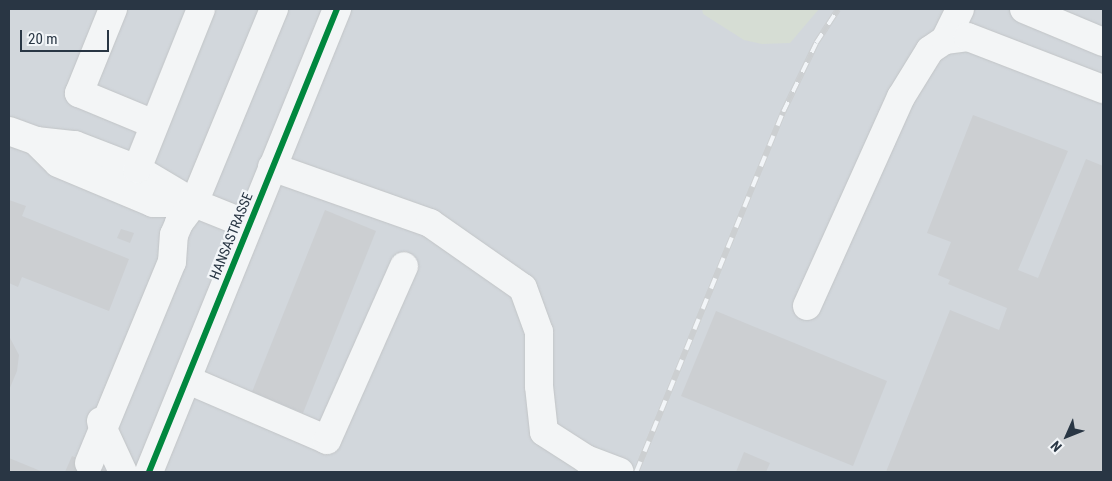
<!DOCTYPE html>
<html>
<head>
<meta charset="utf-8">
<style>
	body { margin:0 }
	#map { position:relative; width:1112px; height:481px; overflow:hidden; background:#e4e7e9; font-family:"Roboto Condensed",sans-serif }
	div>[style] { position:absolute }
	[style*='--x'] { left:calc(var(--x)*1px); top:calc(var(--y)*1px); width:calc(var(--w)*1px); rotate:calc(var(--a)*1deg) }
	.built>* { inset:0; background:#d2d7dc }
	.green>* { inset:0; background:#d6ddd4 }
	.building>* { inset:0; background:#cccfd2 }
	.roads { filter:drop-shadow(0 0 1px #c2c5c7) drop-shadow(0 0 1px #c2c5c7) }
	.minor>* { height:28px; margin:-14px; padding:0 14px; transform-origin:14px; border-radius:14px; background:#f3f5f6 }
	.rail>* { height:5.5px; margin-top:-2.75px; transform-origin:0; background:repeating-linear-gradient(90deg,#f2f5f8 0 11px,#cccfd1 0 22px); box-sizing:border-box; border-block:1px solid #cccfd1 }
	.cycleway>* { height:6px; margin:-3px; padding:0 3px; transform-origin:3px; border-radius:3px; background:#00873e }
	span { translate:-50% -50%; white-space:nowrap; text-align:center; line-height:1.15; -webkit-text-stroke:4.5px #f2f5f8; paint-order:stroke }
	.street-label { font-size:14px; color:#293644 }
	.frame { position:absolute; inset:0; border:10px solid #293644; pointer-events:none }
	.north { position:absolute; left:1042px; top:411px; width:50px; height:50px; -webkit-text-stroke:4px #f2f5f8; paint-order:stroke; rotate:226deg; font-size:14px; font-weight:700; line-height:20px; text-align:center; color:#293644 }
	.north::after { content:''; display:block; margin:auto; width:18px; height:22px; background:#293644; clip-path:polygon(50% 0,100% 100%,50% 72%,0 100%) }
	.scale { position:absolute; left:20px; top:30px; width:89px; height:22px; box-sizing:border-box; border:2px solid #293644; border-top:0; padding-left:6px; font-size:15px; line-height:18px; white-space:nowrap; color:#293644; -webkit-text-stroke:4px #f2f5f8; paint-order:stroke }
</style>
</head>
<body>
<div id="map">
	<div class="built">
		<div style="clip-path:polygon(9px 9px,1103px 9px,1103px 472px,9px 472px)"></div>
	</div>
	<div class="green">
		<div style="clip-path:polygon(702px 9px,819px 9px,790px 43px,762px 44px,744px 40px,703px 14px)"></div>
	</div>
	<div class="building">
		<div style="clip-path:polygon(973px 115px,1068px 151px,1018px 270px,1038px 278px,1086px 159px,1103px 166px,1103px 472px,886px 472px,950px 310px,999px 330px,1007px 308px,948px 284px,950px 280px,938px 275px,951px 242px,927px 233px)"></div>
		<div style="clip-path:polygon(9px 200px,26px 206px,22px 216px,129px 259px,109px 311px,22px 277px,18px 287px,9px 283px)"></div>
		<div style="clip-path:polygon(325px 210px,376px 231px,303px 413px,252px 392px)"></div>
		<div style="clip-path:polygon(121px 229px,134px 233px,130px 243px,117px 238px)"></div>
		<div style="clip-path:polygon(716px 311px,887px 381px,853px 466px,681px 396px)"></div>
		<div style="clip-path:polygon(9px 336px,19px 355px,17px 371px,9px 390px)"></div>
		<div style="clip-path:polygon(744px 452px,770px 463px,766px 472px,736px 472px)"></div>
		<div style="clip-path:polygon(72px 456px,108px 471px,107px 472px,65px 472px)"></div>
		<div style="clip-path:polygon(9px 458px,43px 472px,9px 472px)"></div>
	</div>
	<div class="roads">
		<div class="minor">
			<div style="--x:113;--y:9;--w:91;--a:112"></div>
			<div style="--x:79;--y:93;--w:81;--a:22.5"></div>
			<div style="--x:1024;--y:9;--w:86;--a:22.7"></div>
			<div style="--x:945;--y:40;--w:34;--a:-64"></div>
			<div style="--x:9;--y:131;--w:29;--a:20"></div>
			<div style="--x:36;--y:141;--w:39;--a:6"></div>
			<div style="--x:75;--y:145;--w:66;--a:21.2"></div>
			<div style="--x:137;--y:169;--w:66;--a:30.8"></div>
			<div style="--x:194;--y:203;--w:59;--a:21.8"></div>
			<div style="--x:36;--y:141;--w:31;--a:45"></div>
			<div style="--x:58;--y:163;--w:103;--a:22.8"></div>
			<div style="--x:153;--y:203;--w:39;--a:0"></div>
			<div style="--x:272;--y:167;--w:168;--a:19.5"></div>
			<div style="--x:430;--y:223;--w:113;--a:35"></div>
			<div style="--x:523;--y:288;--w:47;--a:70"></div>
			<div style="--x:539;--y:332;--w:54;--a:90"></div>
			<div style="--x:539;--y:386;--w:46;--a:83.8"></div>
			<div style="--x:544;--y:432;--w:50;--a:32.7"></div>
			<div style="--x:586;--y:459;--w:36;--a:21"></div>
			<div style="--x:137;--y:169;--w:172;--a:-68.2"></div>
			<div style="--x:807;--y:306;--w:229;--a:-65.8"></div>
			<div style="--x:901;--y:97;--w:55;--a:-58.3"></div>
			<div style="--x:930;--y:50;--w:18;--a:-34"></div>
			<div style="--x:945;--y:40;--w:23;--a:-7"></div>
			<div style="--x:968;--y:37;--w:145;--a:21.1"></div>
			<div style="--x:188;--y:380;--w:151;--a:23.3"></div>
			<div style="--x:327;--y:440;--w:190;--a:-66.1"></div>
			<div style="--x:101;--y:421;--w:8;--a:76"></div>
			<div style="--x:103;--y:429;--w:47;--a:65.1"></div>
			<div style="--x:89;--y:463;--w:217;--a:-67.6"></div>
			<div style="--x:172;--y:262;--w:27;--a:-86"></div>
			<div style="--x:174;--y:235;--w:13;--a:-67"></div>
			<div style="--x:179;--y:223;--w:25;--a:-53"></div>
			<div style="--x:194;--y:203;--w:210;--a:-67.6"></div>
			<div style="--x:149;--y:472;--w:500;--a:-67.9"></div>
		</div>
	</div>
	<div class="rail">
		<div style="--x:636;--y:472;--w:389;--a:-67.8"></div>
		<div style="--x:783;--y:112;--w:76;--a:-64.4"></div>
		<div style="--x:816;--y:43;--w:40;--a:-57.1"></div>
	</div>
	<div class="cycleway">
		<div style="--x:149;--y:472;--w:500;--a:-67.9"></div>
	</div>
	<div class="street-label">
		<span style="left:231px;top:236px;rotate:-68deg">HANSASTRASSE</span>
	</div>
	<div class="frame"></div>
	<div class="north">N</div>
	<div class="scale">20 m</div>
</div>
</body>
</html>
